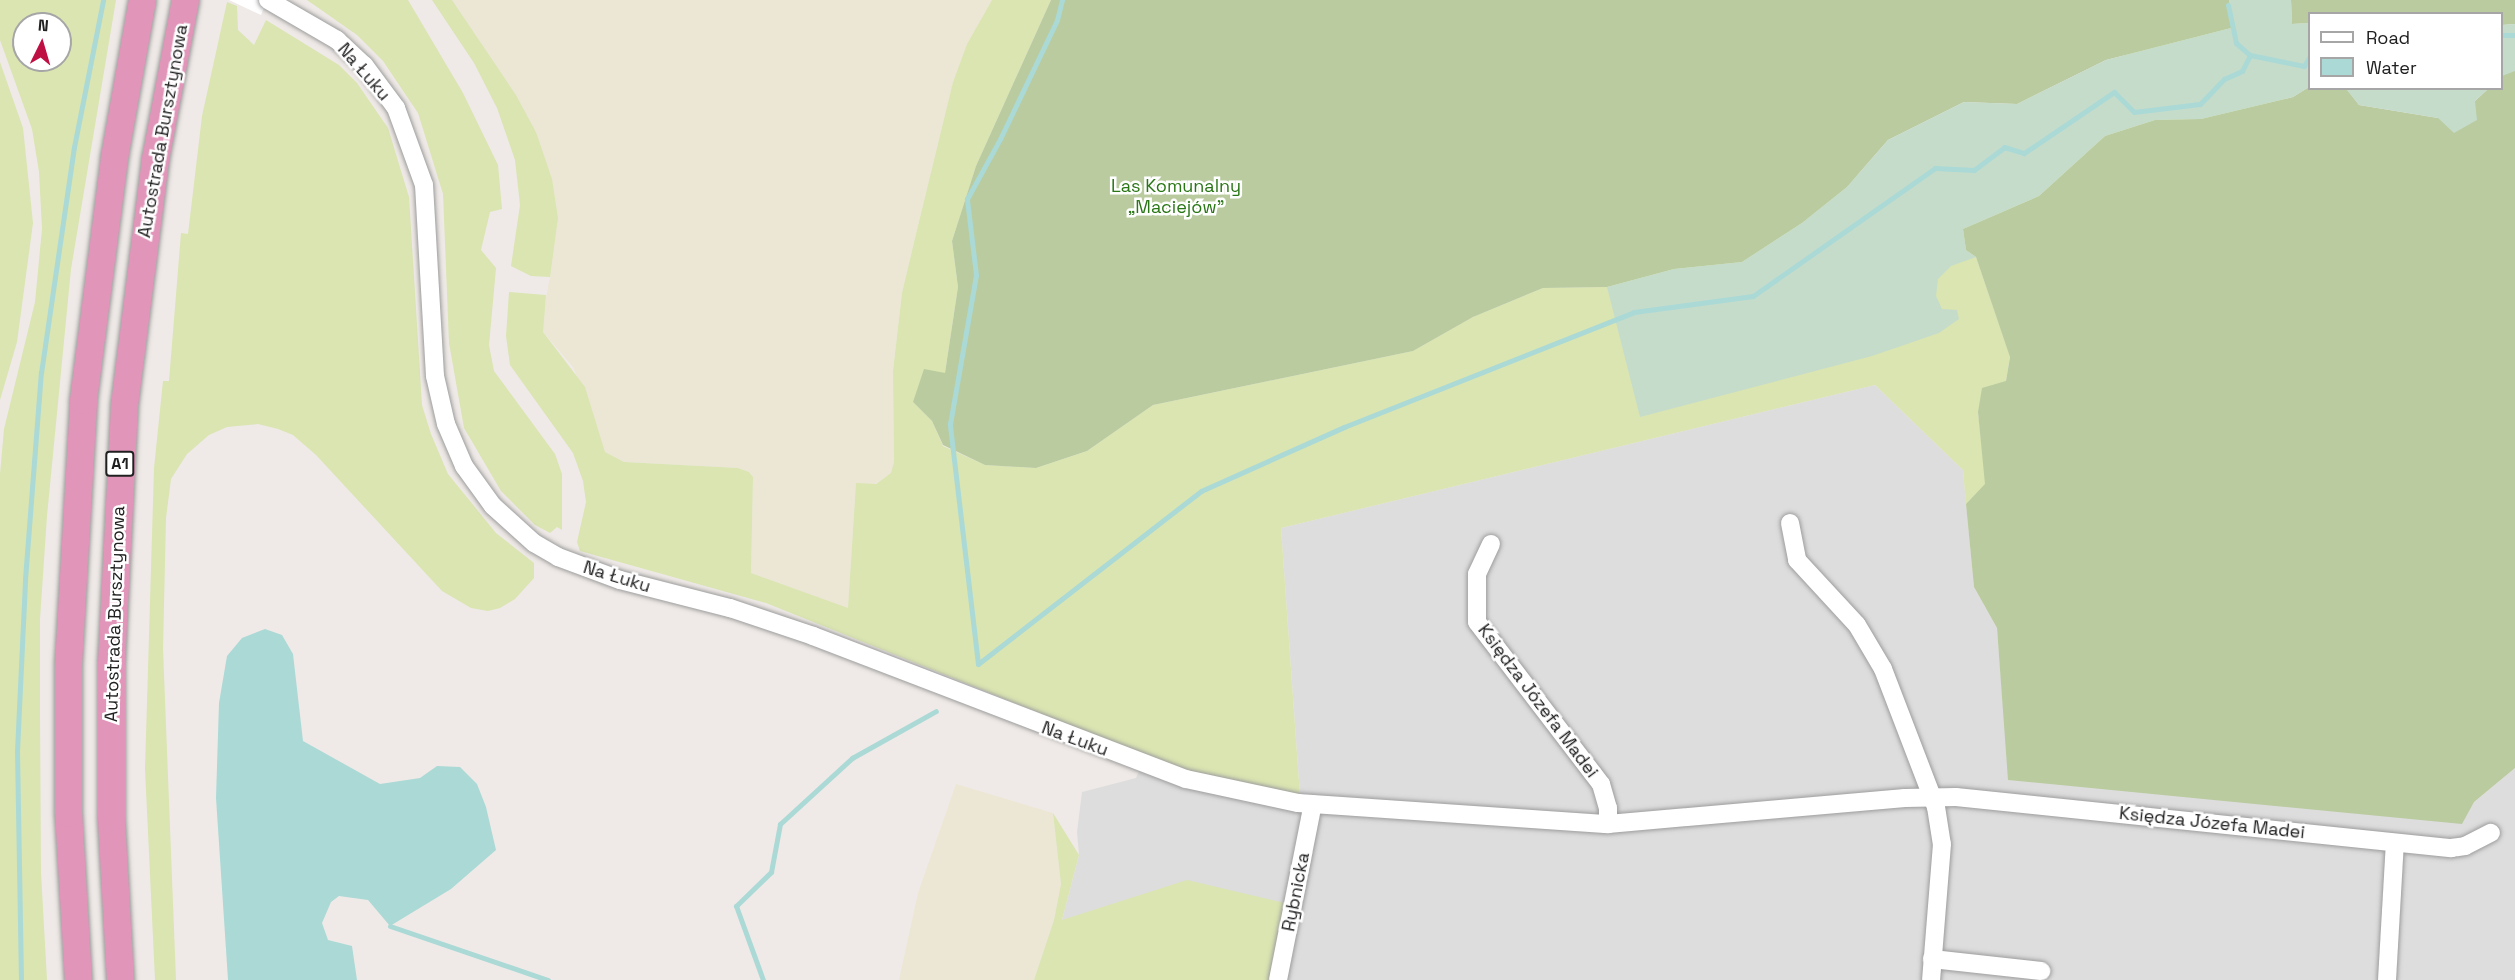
<!DOCTYPE html>
<html>
<head>
<meta charset="utf-8">
<style>
	body { margin:0 }
	#map { position:relative; width:2515px; height:980px; overflow:hidden; background:#efeae7; font-family:"Space Grotesk",sans-serif }
	div>[style] { position:absolute }
	[style*='--x'] { left:calc(var(--x)*1px); top:calc(var(--y)*1px); width:calc(var(--w)*1px); rotate:calc(var(--a)*1deg) }
	.residential>* { inset:0; background:#dedddd }
	.farmland>* { inset:0; background:#ece7d4 }
	.grass>* { inset:0; background:#dae5b1 }
	.forest>* { inset:0; background:#b9cb9f }
	.wetland>* { inset:0; background:#c5dccb }
	.water>* { inset:0; background:#abd9d6 }
	.pier>* { inset:0; background:#fff }
	.stream>* { height:5px; margin:-2.5px; padding:0 2.5px; transform-origin:2.5px; border-radius:2.5px; background:#abd9d6 }
	.roads { filter:drop-shadow(0 0 2px #9d9d9d) drop-shadow(0 0 2px #9d9d9d) }
	.minor>* { height:18px; margin:-9px; padding:0 9px; transform-origin:9px; border-radius:9px; background:#fff }
	.highway>* { height:27px; margin:-13.5px; padding:0 13.5px; transform-origin:13.5px; border-radius:13.5px; background:#e095b9 }
	span { translate:-50% -50%; white-space:nowrap; text-align:center; line-height:1.15; -webkit-text-stroke:5px #fff; paint-order:stroke }
	.shield-label span { padding:2px 4px; background:#fff; border:2px solid; border-radius:4px; -webkit-text-stroke-width:0 }
	.shield-label { font-size:16px; color:#202020; font-weight:700 }
	.street-label { font-size:18px; color:#202020 }
	.park-label { font-size:18px; color:#297615 }
	.legend { position:absolute; left:2308px; top:12px; width:195px; height:78px; box-sizing:border-box; background:#fff; border:2px solid #a6a6a6; margin:0; padding:8px 10px; list-style:none; font-size:18px; color:#202020 }
	.legend li { display:flex; align-items:center; gap:12px; height:30px }
	.legend b { width:30px; border:2px solid #a6a6a6 }
	.north { position:absolute; left:12px; top:12px; width:60px; height:60px; box-sizing:border-box; background:#fff; border:2px solid #a6a6a6; border-radius:50%; rotate:5deg; font-size:16px; font-weight:700; line-height:24px; text-align:center; color:#202020 }
	.north::after { content:''; display:block; margin:auto; width:21px; height:27px; background:#bf1043; clip-path:polygon(50% 0,100% 100%,50% 72%,0 100%) }
</style>
</head>
<body>
<div id="map">
	<div class="residential">
		<div style="clip-path:polygon(1875px 385px,1963px 470px,1974px 587px,1997px 628px,2009px 780px,2474px 802px,2515px 768px,2515px 980px,1270px 980px,1062px 920px,1079px 855px,1077px 832px,1082px 792px,1136px 778px,1146px 756px,1300px 795px,1281px 528px)"></div>
	</div>
	<div class="farmland">
		<div style="clip-path:polygon(452px 0,992px 0,967px 44px,953px 82px,916px 234px,902px 293px,893px 371px,894px 462px,891px 473px,875px 484px,856px 484px,848px 609px,751px 573px,753px 477px,749px 472px,738px 468px,624px 462px,605px 452px,573px 367px,543px 332px,541px 324px,550px 277px,536px 132px,516px 95px)"></div>
		<div style="clip-path:polygon(956px 784px,1053px 813px,1061px 884px,1054px 920px,1034px 980px,899px 980px,918px 893px)"></div>
	</div>
	<div class="grass">
		<div style="clip-path:polygon(evenodd,0 0,116px 0,71px 269px,47px 516px,40px 619px,40px 713px,41px 873px,47px 980px,0 980px,0 474px,4px 429px,35px 302px,42px 229px,39px 172px,32px 129px,0 40px,0 0,24px 24px,60px 24px,60px 60px,24px 60px,24px 24px)"></div>
		<div style="clip-path:polygon(307px 0,408px 0,463px 93px,498px 165px,502px 209px,490px 212px,481px 250px,496px 268px,489px 345px,494px 371px,555px 454px,562px 474px,562px 530px,557px 527px,550px 533px,535px 525px,501px 491px,464px 428px,449px 343px,443px 194px,418px 113px,383px 61px,357px 35px)"></div>
		<div style="clip-path:polygon(432px 0,452px 0,516px 95px,536px 132px,552px 179px,558px 218px,550px 277px,531px 276px,511px 266px,520px 205px,515px 160px,497px 108px,474px 63px)"></div>
		<div style="clip-path:polygon(992px 0,1051px 0,976px 166px,952px 241px,958px 287px,945px 373px,913px 402px,932px 421px,943px 446px,985px 465px,1036px 468px,1087px 451px,1153px 405px,1413px 351px,1473px 317px,1543px 288px,1607px 287px,2232px 7px,2229px 0,2291px 0,2292px 24px,2309px 23px,2309px 87px,1976px 257px,2010px 356px,2006px 381px,1978px 412px,1986px 484px,1966px 504px,1963px 470px,1875px 385px,1281px 528px,1300px 796px,1204px 779px,766px 603px,580px 551px,577px 542px,586px 502px,583px 481px,573px 453px,510px 365px,506px 336px,509px 292px,546px 295px,543px 332px,585px 387px,605px 452px,624px 462px,738px 468px,749px 472px,753px 477px,751px 573px,848px 608px,856px 483px,876px 484px,891px 473px,894px 462px,893px 371px,902px 293px,916px 234px,953px 82px,967px 44px)"></div>
		<div style="clip-path:polygon(227px 2px,237px 6px,238px 30px,254px 45px,266px 20px,339px 65px,357px 83px,388px 128px,409px 197px,422px 405px,431px 434px,448px 474px,496px 533px,534px 563px,534px 578px,515px 599px,500px 608px,488px 611px,471px 608px,442px 591px,316px 455px,293px 435px,278px 429px,258px 424px,227px 427px,209px 435px,187px 454px,171px 479px,166px 518px,163px 649px,176px 980px,155px 980px,145px 769px,154px 468px,163px 381px,169px 381px,181px 233px,188px 234px,202px 116px)"></div>
		<div style="clip-path:polygon(0 62px,23px 128px,33px 223px,17px 342px,0 400px)"></div>
		<div style="clip-path:polygon(1053px 813px,1079px 855px,1062px 920px,1187px 880px,1285px 903px,1270px 980px,1034px 980px,1054px 920px,1061px 884px)"></div>
	</div>
	<div class="forest">
		<div style="clip-path:polygon(1051px 0,2229px 0,2235px 27px,2106px 60px,2017px 104px,1964px 102px,1888px 140px,1847px 187px,1802px 223px,1742px 262px,1674px 269px,1607px 287px,1543px 288px,1473px 317px,1413px 351px,1153px 405px,1087px 451px,1036px 468px,985px 465px,943px 445px,932px 421px,913px 402px,924px 369px,945px 373px,958px 287px,952px 241px,976px 166px)"></div>
		<div style="clip-path:polygon(2291px 0,2515px 0,2515px 24px,2502px 25px,2502px 14px,2310px 14px,2309px 23px,2292px 24px)"></div>
		<div style="clip-path:polygon(2506px 71px,2515px 71px,2515px 768px,2474px 802px,2462px 824px,2008px 780px,1997px 628px,1974px 587px,1966px 504px,1985px 484px,1978px 412px,1982px 388px,2006px 381px,2010px 357px,1976px 257px,1966px 250px,1963px 229px,2039px 196px,2105px 136px,2155px 120px,2201px 119px,2293px 97px,2309px 87px,2346px 88px,2359px 105px,2438px 118px,2475px 101px,2488px 89px,2502px 88px,2502px 76px)"></div>
	</div>
	<div class="wetland">
		<div style="clip-path:polygon(2229px 0,2291px 0,2292px 24px,2309px 23px,2309px 87px,2293px 97px,2201px 119px,2155px 120px,2105px 136px,2039px 196px,1963px 229px,1966px 250px,1976px 257px,1951px 266px,1938px 279px,1936px 296px,1942px 309px,1957px 310px,1959px 319px,1939px 333px,1872px 356px,1640px 417px,1607px 287px,1674px 269px,1742px 262px,1802px 223px,1847px 187px,1888px 140px,1964px 102px,2017px 104px,2106px 60px,2235px 27px)"></div>
		<div style="clip-path:polygon(2515px 24px,2515px 71px,2502px 76px,2502px 25px)"></div>
		<div style="clip-path:polygon(2346px 89px,2488px 89px,2475px 101px,2477px 120px,2454px 133px,2438px 118px,2359px 105px)"></div>
	</div>
	<div class="water">
		<div style="clip-path:polygon(265px 629px,282px 635px,293px 654px,303px 741px,380px 784px,420px 778px,437px 766px,460px 767px,477px 784px,486px 807px,496px 850px,451px 889px,390px 926px,368px 900px,339px 896px,331px 902px,322px 923px,328px 940px,352px 946px,357px 980px,228px 980px,216px 798px,219px 703px,227px 656px,242px 638px)"></div>
	</div>
	<div class="pier">
		<div style="clip-path:polygon(229px 0,267px 0,261px 15px)"></div>
	</div>
	<div class="stream">
		<div style="--x:2228;--y:5;--w:39;--a:78"></div>
		<div style="--x:2236;--y:43;--w:18;--a:41"></div>
		<div style="--x:2250;--y:55;--w:55;--a:11.5"></div>
		<div style="--x:2304;--y:66;--w:12;--a:-59"></div>
		<div style="--x:2502;--y:35;--w:13;--a:0"></div>
		<div style="--x:978;--y:664;--w:282;--a:-37.8"></div>
		<div style="--x:1201;--y:491;--w:157;--a:-24.1"></div>
		<div style="--x:1344;--y:427;--w:312;--a:-21.6"></div>
		<div style="--x:1634;--y:312;--w:120;--a:-7.7"></div>
		<div style="--x:1753;--y:296;--w:223;--a:-35.1"></div>
		<div style="--x:1935;--y:168;--w:39;--a:3"></div>
		<div style="--x:1974;--y:170;--w:38;--a:-37"></div>
		<div style="--x:2004;--y:147;--w:21;--a:17"></div>
		<div style="--x:2024;--y:153;--w:109;--a:-34.1"></div>
		<div style="--x:2114;--y:92;--w:28;--a:45"></div>
		<div style="--x:2134;--y:112;--w:66;--a:-6.9"></div>
		<div style="--x:2200;--y:104;--w:35;--a:-46"></div>
		<div style="--x:2224;--y:79;--w:20;--a:-24"></div>
		<div style="--x:2242;--y:71;--w:18;--a:-63"></div>
		<div style="--x:978;--y:664;--w:242;--a:-96.7"></div>
		<div style="--x:950;--y:424;--w:151;--a:-80.1"></div>
		<div style="--x:976;--y:275;--w:77;--a:-96.8"></div>
		<div style="--x:967;--y:199;--w:68;--a:-61.2"></div>
		<div style="--x:1000;--y:139;--w:132;--a:-64.4"></div>
		<div style="--x:1057;--y:20;--w:21;--a:-76"></div>
		<div style="--x:390;--y:926;--w:167;--a:18.9"></div>
		<div style="--x:21;--y:980;--w:229;--a:-91"></div>
		<div style="--x:17;--y:751;--w:172;--a:-87.3"></div>
		<div style="--x:25;--y:579;--w:207;--a:-85.6"></div>
		<div style="--x:41;--y:373;--w:228;--a:-81.7"></div>
		<div style="--x:74;--y:147;--w:150;--a:-78.8"></div>
		<div style="--x:763;--y:980;--w:79;--a:-110"></div>
		<div style="--x:736;--y:906;--w:49;--a:-44.2"></div>
		<div style="--x:771;--y:872;--w:49;--a:-79.4"></div>
		<div style="--x:780;--y:824;--w:98;--a:-42.5"></div>
		<div style="--x:852;--y:758;--w:96;--a:-29.2"></div>
	</div>
	<div class="roads">
		<div class="minor">
			<div style="--x:268;--y:0;--w:80;--a:30.1"></div>
			<div style="--x:337;--y:40;--w:37;--a:43"></div>
			<div style="--x:364;--y:65;--w:54;--a:53.3"></div>
			<div style="--x:396;--y:108;--w:82;--a:70"></div>
			<div style="--x:424;--y:185;--w:191;--a:86.7"></div>
			<div style="--x:435;--y:376;--w:49;--a:77.1"></div>
			<div style="--x:446;--y:424;--w:46;--a:66.8"></div>
			<div style="--x:464;--y:466;--w:49;--a:54.1"></div>
			<div style="--x:493;--y:506;--w:55;--a:42.1"></div>
			<div style="--x:534;--y:543;--w:28;--a:30"></div>
			<div style="--x:558;--y:557;--w:66;--a:20.4"></div>
			<div style="--x:620;--y:580;--w:114;--a:14.3"></div>
			<div style="--x:730;--y:608;--w:88;--a:18.6"></div>
			<div style="--x:813;--y:636;--w:399;--a:21"></div>
			<div style="--x:1186;--y:779;--w:115;--a:12.1"></div>
			<div style="--x:1298;--y:803;--w:311;--a:3.9"></div>
			<div style="--x:1608;--y:824;--w:298;--a:-5"></div>
			<div style="--x:1905;--y:798;--w:51;--a:-1.1"></div>
			<div style="--x:1956;--y:797;--w:498;--a:5.9"></div>
			<div style="--x:2451;--y:848;--w:14;--a:-8"></div>
			<div style="--x:2465;--y:846;--w:29;--a:-27"></div>
			<div style="--x:1790;--y:523;--w:38;--a:79"></div>
			<div style="--x:1797;--y:560;--w:88;--a:47.3"></div>
			<div style="--x:1857;--y:625;--w:51;--a:59.4"></div>
			<div style="--x:1883;--y:669;--w:148;--a:69"></div>
			<div style="--x:1936;--y:807;--w:37;--a:81"></div>
			<div style="--x:1942;--y:844;--w:136;--a:94.6"></div>
			<div style="--x:1491;--y:544;--w:33;--a:115"></div>
			<div style="--x:1477;--y:574;--w:48;--a:90"></div>
			<div style="--x:1477;--y:622;--w:204;--a:52.6"></div>
			<div style="--x:1601;--y:784;--w:25;--a:74"></div>
			<div style="--x:1608;--y:808;--w:16;--a:90"></div>
			<div style="--x:1932;--y:959;--w:110;--a:6.3"></div>
			<div style="--x:1278;--y:980;--w:179;--a:-78.8"></div>
			<div style="--x:2387;--y:980;--w:137;--a:-86.7"></div>
		</div>
		<div class="highway">
			<div style="--x:78;--y:980;--w:167;--a:-93.4"></div>
			<div style="--x:68;--y:813;--w:149;--a:-90"></div>
			<div style="--x:68;--y:664;--w:264;--a:-86.7"></div>
			<div style="--x:83;--y:400;--w:245;--a:-82.7"></div>
			<div style="--x:114;--y:157;--w:159;--a:-79.9"></div>
			<div style="--x:120;--y:980;--w:163;--a:-93.2"></div>
			<div style="--x:111;--y:817;--w:154;--a:-90"></div>
			<div style="--x:111;--y:663;--w:258;--a:-87.1"></div>
			<div style="--x:124;--y:405;--w:248;--a:-82.8"></div>
			<div style="--x:155;--y:159;--w:162;--a:-79.3"></div>
		</div>
	</div>
	<div class="shield-label">
		<span style="left:120px;top:464px">A1</span>
	</div>
	<div class="street-label">
		<span style="left:364px;top:72px;rotate:49deg">Na Łuku</span>
		<span style="left:163px;top:131px;rotate:-80deg">Autostrada Bursztynowa</span>
		<span style="left:617px;top:577px;rotate:17deg">Na Łuku</span>
		<span style="left:115px;top:614px;rotate:-88deg">Autostrada Bursztynowa</span>
		<span style="left:1538px;top:701px;rotate:53deg">Księdza Józefa Madei</span>
		<span style="left:1075px;top:739px;rotate:20deg">Na Łuku</span>
		<span style="left:2212px;top:823px;rotate:6deg">Księdza Józefa Madei</span>
		<span style="left:1296px;top:892px;rotate:-79deg">Rybnicka</span>
	</div>
	<div class="park-label">
		<span style="left:1176px;top:197px">Las Komunalny<br>„Maciejów”</span>
	</div>
	<ul class="legend">
	<li><b style="height:8px;background:#fff"></b>Road</li>
	<li><b style="height:16px;background:#abd9d6"></b>Water</li>
	</ul>
	<div class="north">N</div>
</div>
</body>
</html>
